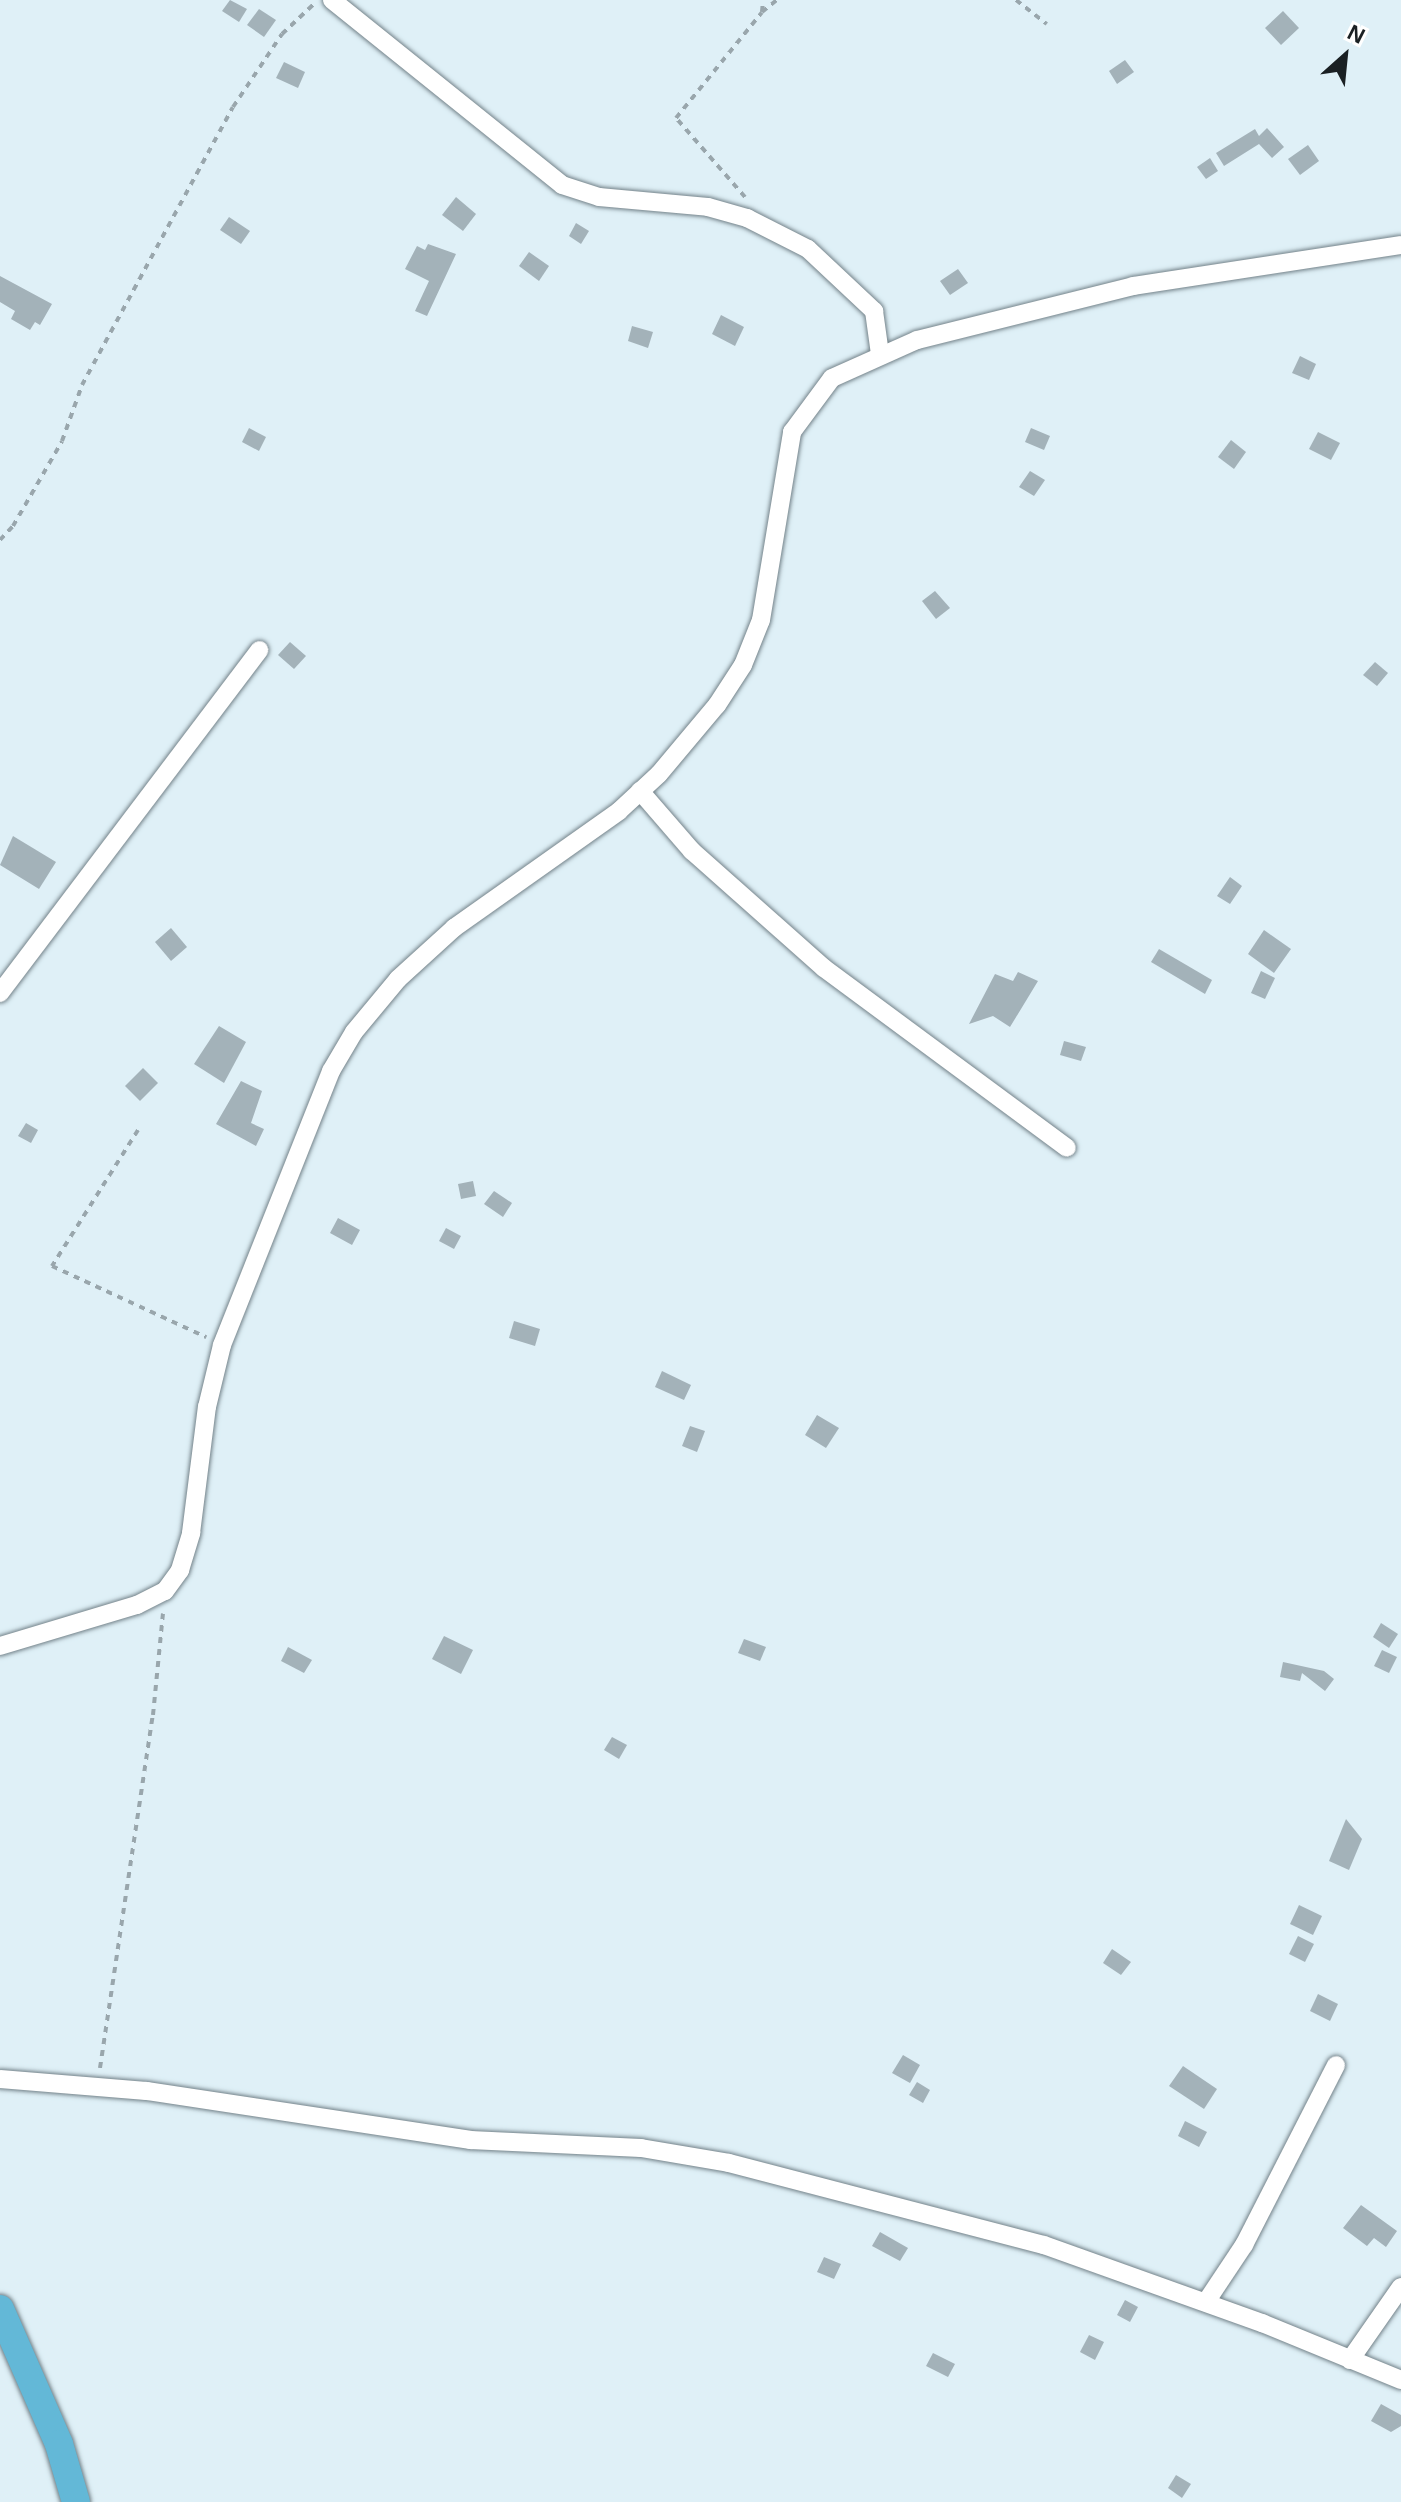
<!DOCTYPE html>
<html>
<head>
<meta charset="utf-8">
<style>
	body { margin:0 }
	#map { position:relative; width:1401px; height:2502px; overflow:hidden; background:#dff0f7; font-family:Helvetica,sans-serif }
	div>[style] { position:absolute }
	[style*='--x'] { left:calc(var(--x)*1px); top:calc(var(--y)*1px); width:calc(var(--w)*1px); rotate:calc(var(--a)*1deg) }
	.building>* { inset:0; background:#a3b2b9 }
	.path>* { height:4px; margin-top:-2px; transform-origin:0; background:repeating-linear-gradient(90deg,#99a6ac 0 6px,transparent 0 12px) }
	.roads { filter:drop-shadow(0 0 2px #738289) drop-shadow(0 0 2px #738289) }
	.minor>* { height:18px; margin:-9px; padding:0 9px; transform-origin:9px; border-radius:9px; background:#fff }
	.trunk>* { height:28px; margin:-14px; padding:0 14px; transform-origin:14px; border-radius:14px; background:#63b8d7 }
	span { translate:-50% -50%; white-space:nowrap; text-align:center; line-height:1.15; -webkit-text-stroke:6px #fff; paint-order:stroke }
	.north { position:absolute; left:1305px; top:16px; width:80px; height:80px; -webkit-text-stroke:6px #fff; paint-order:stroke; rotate:27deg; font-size:22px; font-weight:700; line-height:32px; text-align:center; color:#1a2023 }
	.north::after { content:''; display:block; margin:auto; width:28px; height:36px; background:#1a2023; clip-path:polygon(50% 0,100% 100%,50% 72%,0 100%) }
</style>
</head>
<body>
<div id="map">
	<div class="building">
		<div style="clip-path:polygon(230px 0,247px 9px,239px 22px,222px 11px)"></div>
		<div style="clip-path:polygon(259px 9px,276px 20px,264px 37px,247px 25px)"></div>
		<div style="clip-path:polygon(1283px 11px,1299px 28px,1281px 45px,1265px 28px)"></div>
		<div style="clip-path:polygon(1125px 60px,1134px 72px,1117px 84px,1109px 71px)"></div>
		<div style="clip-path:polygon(284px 62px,305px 72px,298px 88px,276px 78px)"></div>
		<div style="clip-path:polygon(1267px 128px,1284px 147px,1272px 158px,1259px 144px,1224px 166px,1216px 153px,1255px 129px,1259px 136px)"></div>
		<div style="clip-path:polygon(1308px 145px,1319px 161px,1300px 175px,1288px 159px)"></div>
		<div style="clip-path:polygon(1210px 158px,1218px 171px,1206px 179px,1197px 167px)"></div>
		<div style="clip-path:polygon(456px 197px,476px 214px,463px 231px,442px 215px)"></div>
		<div style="clip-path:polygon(229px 217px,250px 231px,241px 244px,220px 230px)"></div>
		<div style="clip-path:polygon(576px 223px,589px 231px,581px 244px,569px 236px)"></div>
		<div style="clip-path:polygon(428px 244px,456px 254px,427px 316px,415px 311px,429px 281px,405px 269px,417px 246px,425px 250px)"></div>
		<div style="clip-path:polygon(529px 252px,549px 266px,539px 281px,519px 266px)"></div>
		<div style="clip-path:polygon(958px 269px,968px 283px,950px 295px,940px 281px)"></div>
		<div style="clip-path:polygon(0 276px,52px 304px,40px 325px,35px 322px,30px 330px,11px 319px,15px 311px,0 302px)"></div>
		<div style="clip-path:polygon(721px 315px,744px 327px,735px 346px,712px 334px)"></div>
		<div style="clip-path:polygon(632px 326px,653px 332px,648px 348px,628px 341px)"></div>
		<div style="clip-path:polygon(1300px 356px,1316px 364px,1309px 380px,1292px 373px)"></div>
		<div style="clip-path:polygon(249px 428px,266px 437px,259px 451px,242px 442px)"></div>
		<div style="clip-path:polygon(1031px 428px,1050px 436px,1044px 450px,1025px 442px)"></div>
		<div style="clip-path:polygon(1318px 432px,1340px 443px,1331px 460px,1309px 449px)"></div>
		<div style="clip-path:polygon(1231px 440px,1246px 452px,1234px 469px,1218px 457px)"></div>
		<div style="clip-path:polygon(1030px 471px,1045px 480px,1034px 496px,1019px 487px)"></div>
		<div style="clip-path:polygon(935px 591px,950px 608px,936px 619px,922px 601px)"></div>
		<div style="clip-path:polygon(290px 642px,306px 656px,294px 669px,278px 655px)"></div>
		<div style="clip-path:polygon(1375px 662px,1388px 673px,1377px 686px,1363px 675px)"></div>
		<div style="clip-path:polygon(13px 836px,56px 862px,39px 889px,0 865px)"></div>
		<div style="clip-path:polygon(1230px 877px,1242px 886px,1230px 904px,1217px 896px)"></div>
		<div style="clip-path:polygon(171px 928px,187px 947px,171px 961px,155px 942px)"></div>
		<div style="clip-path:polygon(1264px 930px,1291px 949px,1274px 973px,1248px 954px)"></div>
		<div style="clip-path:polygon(1159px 949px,1212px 980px,1205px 994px,1151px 962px)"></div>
		<div style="clip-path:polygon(1261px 971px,1275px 978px,1265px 999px,1251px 993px)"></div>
		<div style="clip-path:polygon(1018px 972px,1038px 981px,1010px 1027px,993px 1016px,969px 1024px,995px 974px,1013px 981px)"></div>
		<div style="clip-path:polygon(219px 1026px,246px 1042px,224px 1083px,194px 1064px)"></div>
		<div style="clip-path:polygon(1064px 1041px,1086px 1047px,1081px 1061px,1060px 1055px)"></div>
		<div style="clip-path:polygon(143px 1068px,158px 1083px,140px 1101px,125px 1086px)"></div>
		<div style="clip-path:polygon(241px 1081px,262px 1091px,251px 1123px,264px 1129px,256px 1146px,216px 1124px)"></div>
		<div style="clip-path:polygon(26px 1123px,38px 1130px,31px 1143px,18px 1136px)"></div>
		<div style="clip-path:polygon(473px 1181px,476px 1196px,461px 1199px,458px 1184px)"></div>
		<div style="clip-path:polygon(494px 1191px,512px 1203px,503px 1217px,484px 1204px)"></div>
		<div style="clip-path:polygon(338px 1218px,360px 1230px,352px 1245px,330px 1233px)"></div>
		<div style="clip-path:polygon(446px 1228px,461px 1236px,454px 1249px,439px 1241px)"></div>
		<div style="clip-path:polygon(514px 1321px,540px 1329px,535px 1346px,509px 1338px)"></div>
		<div style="clip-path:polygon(662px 1371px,691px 1385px,684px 1400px,655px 1387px)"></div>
		<div style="clip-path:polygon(817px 1415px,839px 1428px,826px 1448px,805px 1435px)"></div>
		<div style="clip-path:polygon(690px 1426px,705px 1431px,697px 1452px,682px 1446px)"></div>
		<div style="clip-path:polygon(1381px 1623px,1398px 1634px,1389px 1648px,1373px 1637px)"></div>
		<div style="clip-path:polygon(444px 1636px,473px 1650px,461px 1674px,432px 1659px)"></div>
		<div style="clip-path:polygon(744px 1639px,766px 1647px,760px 1661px,738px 1653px)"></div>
		<div style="clip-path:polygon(288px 1647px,312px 1660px,304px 1673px,281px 1661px)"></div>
		<div style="clip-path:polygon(1382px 1650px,1397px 1657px,1389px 1673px,1374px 1666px)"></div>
		<div style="clip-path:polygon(1283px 1662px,1324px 1671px,1334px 1679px,1325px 1691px,1302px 1673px,1300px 1681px,1280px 1677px)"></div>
		<div style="clip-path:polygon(612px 1737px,627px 1745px,619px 1759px,604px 1750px)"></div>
		<div style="clip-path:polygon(1346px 1819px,1362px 1839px,1349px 1870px,1329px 1861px)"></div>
		<div style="clip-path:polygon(1299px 1905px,1322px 1916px,1313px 1935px,1290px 1924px)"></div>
		<div style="clip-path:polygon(1298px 1936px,1314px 1944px,1305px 1962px,1289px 1954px)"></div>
		<div style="clip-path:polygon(1112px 1949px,1131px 1962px,1121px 1975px,1103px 1963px)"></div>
		<div style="clip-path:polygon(1318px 1994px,1338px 2004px,1330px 2021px,1310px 2011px)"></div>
		<div style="clip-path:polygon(903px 2055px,920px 2065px,910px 2083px,892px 2073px)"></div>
		<div style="clip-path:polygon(1183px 2066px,1217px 2089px,1204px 2109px,1169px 2086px)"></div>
		<div style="clip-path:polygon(917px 2082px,930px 2090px,923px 2103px,909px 2095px)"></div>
		<div style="clip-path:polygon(1185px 2121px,1207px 2132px,1199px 2147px,1178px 2136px)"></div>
		<div style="clip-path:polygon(1361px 2205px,1397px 2231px,1386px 2247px,1374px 2238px,1367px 2246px,1343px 2228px)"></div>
		<div style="clip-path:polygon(880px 2232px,908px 2248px,900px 2261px,872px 2246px)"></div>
		<div style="clip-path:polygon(824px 2257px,841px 2264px,834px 2279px,817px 2272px)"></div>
		<div style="clip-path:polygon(1125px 2300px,1138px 2307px,1130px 2322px,1117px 2315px)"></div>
		<div style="clip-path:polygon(1089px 2335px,1104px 2342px,1095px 2360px,1080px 2352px)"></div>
		<div style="clip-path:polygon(933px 2353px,955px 2364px,948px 2377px,926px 2366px)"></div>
		<div style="clip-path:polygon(1381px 2404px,1401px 2415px,1401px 2426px,1391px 2432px,1371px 2421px)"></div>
		<div style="clip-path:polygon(1176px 2475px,1191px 2484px,1182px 2498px,1168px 2488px)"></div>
	</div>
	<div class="path">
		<div style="--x:1016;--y:0;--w:39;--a:38"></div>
		<div style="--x:762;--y:12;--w:19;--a:-39"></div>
		<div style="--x:745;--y:197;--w:105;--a:-131.1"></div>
		<div style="--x:676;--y:118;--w:136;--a:-50.9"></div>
		<div style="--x:762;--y:12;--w:12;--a:-85"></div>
		<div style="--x:0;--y:540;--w:19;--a:-47"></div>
		<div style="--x:13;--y:526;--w:98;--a:-60"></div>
		<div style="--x:62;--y:441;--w:59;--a:-70.3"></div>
		<div style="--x:82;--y:385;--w:316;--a:-61.5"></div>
		<div style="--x:233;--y:107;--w:88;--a:-56.1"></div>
		<div style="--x:282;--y:34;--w:47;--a:-43.3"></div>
		<div style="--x:138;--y:1130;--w:161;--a:122.3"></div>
		<div style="--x:52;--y:1266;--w:170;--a:24.8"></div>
		<div style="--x:100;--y:2068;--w:357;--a:-81.5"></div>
		<div style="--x:153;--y:1715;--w:102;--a:-84.4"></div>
	</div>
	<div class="roads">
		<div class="minor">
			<div style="--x:332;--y:0;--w:295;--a:38.8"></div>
			<div style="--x:562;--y:185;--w:39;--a:18"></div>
			<div style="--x:599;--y:197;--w:109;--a:5.2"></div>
			<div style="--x:708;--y:207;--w:41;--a:15.8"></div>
			<div style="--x:747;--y:218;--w:68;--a:26.9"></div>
			<div style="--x:808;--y:249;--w:91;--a:43.2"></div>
			<div style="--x:874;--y:311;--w:43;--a:82.1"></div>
			<div style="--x:640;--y:791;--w:79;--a:49.1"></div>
			<div style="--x:692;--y:851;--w:176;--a:41.6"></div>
			<div style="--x:824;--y:968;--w:302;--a:36.5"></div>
			<div style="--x:0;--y:993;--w:430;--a:-52.9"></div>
			<div style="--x:0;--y:1646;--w:143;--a:-16.7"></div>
			<div style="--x:137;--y:1605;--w:31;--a:-27"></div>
			<div style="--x:165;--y:1591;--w:26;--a:-54"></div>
			<div style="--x:180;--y:1570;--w:39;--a:-73"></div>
			<div style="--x:191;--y:1533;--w:127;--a:-82.8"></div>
			<div style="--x:207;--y:1407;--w:64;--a:-76.4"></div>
			<div style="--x:222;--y:1345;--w:295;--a:-68.3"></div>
			<div style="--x:331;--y:1071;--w:45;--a:-59.5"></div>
			<div style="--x:354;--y:1032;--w:69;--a:-50.3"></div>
			<div style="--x:398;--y:979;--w:76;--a:-42.3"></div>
			<div style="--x:454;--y:928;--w:202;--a:-35.3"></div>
			<div style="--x:619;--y:811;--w:54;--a:-42.8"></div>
			<div style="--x:659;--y:774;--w:90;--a:-50"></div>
			<div style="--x:717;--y:705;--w:48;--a:-57"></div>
			<div style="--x:743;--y:665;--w:48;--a:-68.2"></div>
			<div style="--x:761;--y:620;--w:191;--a:-80.6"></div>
			<div style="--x:792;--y:432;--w:67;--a:-53.5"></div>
			<div style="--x:832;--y:378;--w:93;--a:-24.1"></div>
			<div style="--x:917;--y:340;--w:223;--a:-14"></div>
			<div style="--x:1133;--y:286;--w:271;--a:-8.7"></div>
			<div style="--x:0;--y:2079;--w:147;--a:4.7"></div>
			<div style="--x:147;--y:2091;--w:327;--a:8.6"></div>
			<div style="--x:470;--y:2140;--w:171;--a:2.7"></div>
			<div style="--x:641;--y:2148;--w:89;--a:9.7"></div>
			<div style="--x:729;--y:2163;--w:325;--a:14.6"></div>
			<div style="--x:1044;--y:2245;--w:232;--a:19.7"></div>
			<div style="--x:1262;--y:2323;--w:150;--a:22.3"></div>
			<div style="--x:1206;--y:2302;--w:69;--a:-56.3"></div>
			<div style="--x:1244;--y:2245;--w:202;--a:-62.9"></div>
			<div style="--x:1350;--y:2360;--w:89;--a:-55.1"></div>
		</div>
		<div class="trunk">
			<div style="--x:0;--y:2309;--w:147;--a:66.4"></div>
			<div style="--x:59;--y:2444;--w:60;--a:73.7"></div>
		</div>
	</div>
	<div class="north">N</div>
</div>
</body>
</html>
